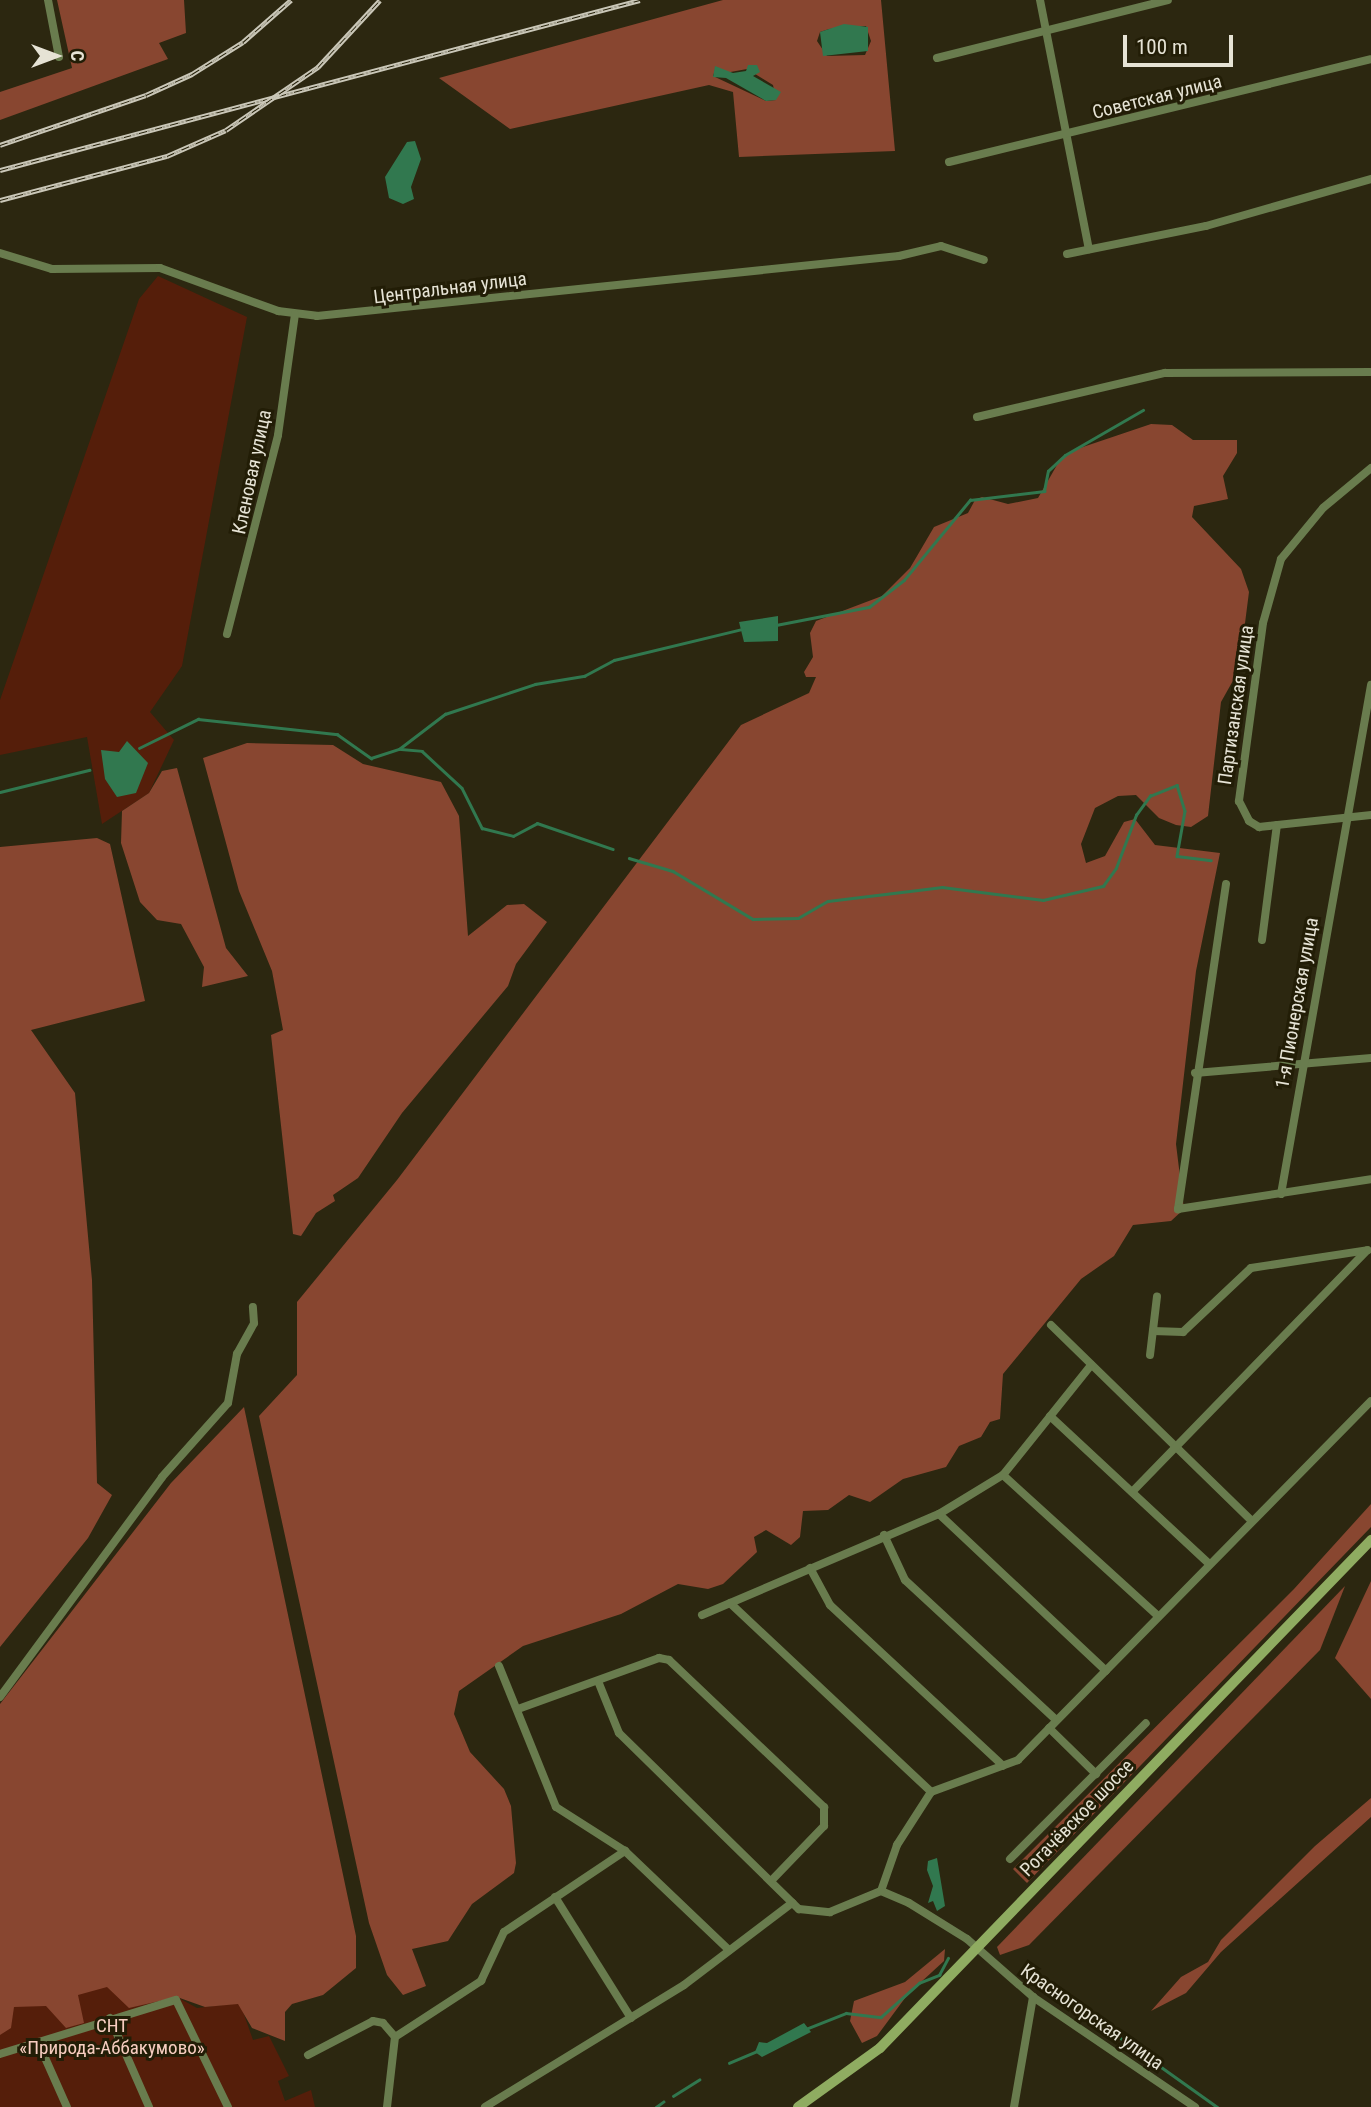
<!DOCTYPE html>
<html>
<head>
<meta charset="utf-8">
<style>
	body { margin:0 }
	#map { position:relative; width:1371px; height:2107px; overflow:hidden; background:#2c2710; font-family:"Roboto Condensed",sans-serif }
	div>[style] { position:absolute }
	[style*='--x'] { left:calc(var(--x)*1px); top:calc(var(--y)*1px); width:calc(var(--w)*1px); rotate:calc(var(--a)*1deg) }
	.green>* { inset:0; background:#551e0a }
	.forest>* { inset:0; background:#884630 }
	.water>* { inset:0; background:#31784f }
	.stream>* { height:2.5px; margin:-1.25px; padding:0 1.25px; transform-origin:1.25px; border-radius:1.25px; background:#31784f }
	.street>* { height:8px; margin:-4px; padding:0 4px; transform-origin:4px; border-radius:4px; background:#697c4e }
	.secondary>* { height:10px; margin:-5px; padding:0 5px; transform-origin:5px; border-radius:5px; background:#8fac61 }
	.rail>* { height:5px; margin-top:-2.5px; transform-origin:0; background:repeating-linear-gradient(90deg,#221d06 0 8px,#cac7b8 0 16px); box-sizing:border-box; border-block:2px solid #cac7b8 }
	span { translate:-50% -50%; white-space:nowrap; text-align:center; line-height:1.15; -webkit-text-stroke:6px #221d06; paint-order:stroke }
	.street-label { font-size:19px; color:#e6e3d5 }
	.park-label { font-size:19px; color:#f7cdc0 }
	.north { position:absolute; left:21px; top:21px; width:70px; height:70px; -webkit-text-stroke:5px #221d06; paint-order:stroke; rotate:90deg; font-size:19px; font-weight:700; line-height:28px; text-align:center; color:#e6e3d5 }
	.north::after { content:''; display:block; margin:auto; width:24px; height:32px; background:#e6e3d5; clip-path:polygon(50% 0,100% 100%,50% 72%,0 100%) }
	.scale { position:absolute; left:1123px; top:35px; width:110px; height:32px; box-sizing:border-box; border:4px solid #e6e3d5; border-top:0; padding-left:9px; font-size:21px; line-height:24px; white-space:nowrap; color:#e6e3d5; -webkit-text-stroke:5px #221d06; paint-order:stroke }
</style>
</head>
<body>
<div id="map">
	<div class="green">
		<div style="clip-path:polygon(158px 276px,247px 317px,182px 666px,150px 712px,174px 740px,149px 793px,102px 824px,87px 737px,0 755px,0 700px,139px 299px)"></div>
		<div style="clip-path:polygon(150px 1951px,164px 1990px,197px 2008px,240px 2003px,253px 2040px,269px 2036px,289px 2076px,278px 2081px,285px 2101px,311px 2090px,315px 2107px,0 2107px,0 2003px)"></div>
	</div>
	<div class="forest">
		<div style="clip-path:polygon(57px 0,184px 0,186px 33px,159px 43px,168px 59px,0 120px,0 92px,72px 68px)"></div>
		<div style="clip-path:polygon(evenodd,723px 0,881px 0,895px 151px,739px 157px,733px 92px,709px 85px,510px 129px,439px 78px,723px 0,866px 26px,871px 41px,865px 55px,827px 56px,817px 41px,820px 32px,829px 29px,866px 26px,723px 0,716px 67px,725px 73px,747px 69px,773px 85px,776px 100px,766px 101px,713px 76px,716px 67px)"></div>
		<div style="clip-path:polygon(1151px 424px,1172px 425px,1193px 440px,1237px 440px,1237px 453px,1223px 476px,1228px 499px,1194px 506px,1192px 517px,1241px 569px,1249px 592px,1239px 670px,1221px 702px,1208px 816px,1191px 827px,1176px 825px,1159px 818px,1136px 795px,1118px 796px,1095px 808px,1081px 844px,1086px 863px,1105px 856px,1124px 822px,1135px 819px,1155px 845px,1220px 853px,1196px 971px,1176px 1144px,1184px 1209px,1171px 1221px,1133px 1225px,1114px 1256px,1081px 1279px,1003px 1374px,1000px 1419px,990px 1422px,981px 1437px,959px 1446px,946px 1467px,903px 1479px,870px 1502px,849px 1495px,828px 1510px,803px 1511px,800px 1537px,791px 1545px,766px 1530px,754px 1537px,757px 1552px,723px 1584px,708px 1589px,678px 1584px,621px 1614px,523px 1646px,459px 1691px,454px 1714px,470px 1752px,504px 1789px,511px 1806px,516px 1863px,514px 1873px,472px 1904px,448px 1941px,412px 1949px,426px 1986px,403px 1995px,387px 1975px,369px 1923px,259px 1416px,297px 1375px,297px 1302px,397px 1180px,741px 725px,809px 693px,816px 677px,806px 677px,804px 672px,813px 657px,810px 633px,816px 621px,882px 596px,910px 568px,934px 527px,968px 513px,975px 500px,982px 497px,1008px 504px,1038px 498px,1061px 458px,1074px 450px)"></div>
		<div style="clip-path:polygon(247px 743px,333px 745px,363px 764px,441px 782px,459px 816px,468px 936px,507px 905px,524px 904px,547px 922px,516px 964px,508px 986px,402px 1113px,358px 1178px,333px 1195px,335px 1201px,316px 1213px,301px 1236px,293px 1234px,271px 1035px,283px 1030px,272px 971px,239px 891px,203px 758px)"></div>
		<div style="clip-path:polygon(177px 768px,226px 948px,248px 976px,202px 987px,204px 967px,181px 924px,157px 920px,140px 902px,121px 843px,122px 811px,149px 793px,162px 771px)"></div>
		<div style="clip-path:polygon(97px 838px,110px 844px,145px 1001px,31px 1030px,75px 1093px,92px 1280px,97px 1483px,112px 1495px,88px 1538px,0 1647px,0 847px)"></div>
		<div style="clip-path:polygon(244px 1407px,356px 1936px,356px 1968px,323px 1995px,292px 2004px,285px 2012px,285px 2041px,252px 2028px,238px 2004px,205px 2007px,177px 1997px,129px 2008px,107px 1987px,78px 1995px,84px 2023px,66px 2028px,46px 2006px,14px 2007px,11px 2028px,0 2035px,0 1704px,171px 1483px)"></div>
		<div style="clip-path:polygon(1371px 1504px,1371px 1527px,1027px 1883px,1013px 1869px,1294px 1589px)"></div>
		<div style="clip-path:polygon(1371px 1581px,1371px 1699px,1335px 1658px)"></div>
		<div style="clip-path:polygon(1345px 1586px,1320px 1650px,1029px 1945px,1000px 1955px,997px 1947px)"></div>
		<div style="clip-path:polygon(1371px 1798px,1371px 1817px,1221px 1952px,1186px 1993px,1151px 2011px,1181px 1977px,1208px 1962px,1221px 1940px,1315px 1846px)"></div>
		<div style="clip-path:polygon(945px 1949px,944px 1961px,908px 1994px,877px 2036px,862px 2043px,850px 2021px,854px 2001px,905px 1982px)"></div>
	</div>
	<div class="water">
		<div style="clip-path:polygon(844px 24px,868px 27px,868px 51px,823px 56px,820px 32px)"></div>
		<div style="clip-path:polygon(748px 65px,757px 65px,760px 72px,753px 76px,781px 92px,776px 100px,766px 101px,726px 78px,713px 77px,715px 66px,733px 73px,746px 71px)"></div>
		<div style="clip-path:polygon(415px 141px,421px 159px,411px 187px,414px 199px,403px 204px,389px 198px,385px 177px,407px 142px)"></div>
		<div style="clip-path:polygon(778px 616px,778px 641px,744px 642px,739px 622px)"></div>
		<div style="clip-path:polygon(127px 741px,148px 763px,136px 793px,117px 797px,105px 779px,101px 750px,119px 752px)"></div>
		<div style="clip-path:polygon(937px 1858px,945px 1906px,937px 1911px,933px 1901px,928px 1903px,933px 1886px,927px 1870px,928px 1861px)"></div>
		<div style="clip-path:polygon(804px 2023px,811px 2032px,762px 2057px,755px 2052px,759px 2042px,767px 2043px)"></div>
	</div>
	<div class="stream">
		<div style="--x:776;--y:625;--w:95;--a:-11"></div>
		<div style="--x:869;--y:607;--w:44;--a:-37.6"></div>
		<div style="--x:904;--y:580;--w:104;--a:-50.5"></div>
		<div style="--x:970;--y:500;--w:75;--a:-6.9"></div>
		<div style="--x:1044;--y:491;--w:20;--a:-79"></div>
		<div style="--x:1048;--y:471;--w:23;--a:-43"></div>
		<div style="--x:1065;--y:455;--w:90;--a:-30"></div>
		<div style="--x:139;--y:748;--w:66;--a:-26.2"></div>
		<div style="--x:198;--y:719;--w:140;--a:6.2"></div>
		<div style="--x:337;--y:734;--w:42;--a:35.2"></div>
		<div style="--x:371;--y:758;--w:29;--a:-18"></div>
		<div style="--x:399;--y:749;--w:58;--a:-37.3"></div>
		<div style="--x:445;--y:714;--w:95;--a:-18.4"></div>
		<div style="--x:535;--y:684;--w:50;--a:-9.3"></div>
		<div style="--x:584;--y:676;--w:34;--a:-28"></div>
		<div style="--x:614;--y:660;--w:132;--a:-13.6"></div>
		<div style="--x:401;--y:749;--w:21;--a:5"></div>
		<div style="--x:422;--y:751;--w:54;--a:42.8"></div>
		<div style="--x:462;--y:788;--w:45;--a:63.4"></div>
		<div style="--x:482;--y:828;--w:32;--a:14"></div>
		<div style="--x:513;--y:836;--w:27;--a:-28"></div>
		<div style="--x:537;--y:823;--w:80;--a:18.9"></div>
		<div style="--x:0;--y:792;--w:92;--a:-13.9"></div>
		<div style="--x:629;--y:858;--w:46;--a:16.5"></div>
		<div style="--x:673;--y:871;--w:93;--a:31"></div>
		<div style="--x:753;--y:919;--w:45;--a:-1.3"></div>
		<div style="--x:798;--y:918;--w:34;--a:-30"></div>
		<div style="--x:828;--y:901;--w:115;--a:-7"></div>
		<div style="--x:942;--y:887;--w:102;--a:7.3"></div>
		<div style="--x:1043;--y:900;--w:62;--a:-13.1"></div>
		<div style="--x:1103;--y:886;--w:22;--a:-54"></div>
		<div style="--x:1116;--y:868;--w:57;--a:-69.3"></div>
		<div style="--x:1136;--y:815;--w:24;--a:-54"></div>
		<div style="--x:1150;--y:796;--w:29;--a:-22"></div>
		<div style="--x:1177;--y:785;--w:27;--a:73"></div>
		<div style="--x:1185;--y:811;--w:46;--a:100.1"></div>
		<div style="--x:1177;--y:856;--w:34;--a:7"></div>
		<div style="--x:1035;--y:1977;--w:224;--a:35.5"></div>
		<div style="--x:806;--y:2029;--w:43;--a:-21.8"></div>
		<div style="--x:846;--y:2013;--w:35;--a:7"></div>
		<div style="--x:881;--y:2017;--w:51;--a:-41.8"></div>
		<div style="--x:919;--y:1983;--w:22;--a:-22"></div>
		<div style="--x:939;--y:1975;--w:19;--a:-62"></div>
		<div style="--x:729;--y:2063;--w:33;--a:-23"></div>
		<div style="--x:673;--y:2096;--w:31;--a:-32"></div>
		<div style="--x:656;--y:2107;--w:9;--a:-36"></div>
	</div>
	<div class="street">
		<div style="--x:48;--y:0;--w:58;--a:79.1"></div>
		<div style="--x:1040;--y:0;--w:254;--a:78.9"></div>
		<div style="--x:937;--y:58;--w:238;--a:-14.1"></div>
		<div style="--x:949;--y:162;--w:434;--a:-13.7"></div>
		<div style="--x:0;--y:253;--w:54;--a:17.1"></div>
		<div style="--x:52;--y:269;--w:108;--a:-0.5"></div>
		<div style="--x:160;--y:268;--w:126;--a:20"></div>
		<div style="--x:278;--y:311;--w:39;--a:7"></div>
		<div style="--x:317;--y:316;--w:585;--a:-5.89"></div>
		<div style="--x:899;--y:256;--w:43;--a:-13.4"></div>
		<div style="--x:941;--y:246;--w:45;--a:18"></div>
		<div style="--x:1067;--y:254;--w:142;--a:-11.4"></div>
		<div style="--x:1206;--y:226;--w:172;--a:-15.9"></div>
		<div style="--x:977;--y:417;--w:193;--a:-13.2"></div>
		<div style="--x:1165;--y:373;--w:206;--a:-0.3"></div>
		<div style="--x:1371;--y:468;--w:62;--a:140.2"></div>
		<div style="--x:1323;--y:508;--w:66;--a:129.5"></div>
		<div style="--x:1281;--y:559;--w:66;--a:105.7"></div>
		<div style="--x:1263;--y:623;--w:180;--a:97.7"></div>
		<div style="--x:1239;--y:801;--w:22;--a:63"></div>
		<div style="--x:1249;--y:821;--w:12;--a:31"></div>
		<div style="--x:1259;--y:827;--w:113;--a:-6.1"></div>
		<div style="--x:227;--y:634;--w:205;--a:-75.6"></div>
		<div style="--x:278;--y:435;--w:122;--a:-82"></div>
		<div style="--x:1226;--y:884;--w:329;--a:98.4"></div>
		<div style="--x:1178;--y:1209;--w:195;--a:-8.8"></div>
		<div style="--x:1262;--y:940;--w:116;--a:-82.6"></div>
		<div style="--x:1195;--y:1073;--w:177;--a:-4.9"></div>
		<div style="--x:1281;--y:1194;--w:517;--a:-79.97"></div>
		<div style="--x:1051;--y:1325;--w:278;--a:44.3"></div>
		<div style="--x:1153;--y:1331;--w:30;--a:2"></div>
		<div style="--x:1183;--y:1332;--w:93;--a:-43.3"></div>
		<div style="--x:1251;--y:1268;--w:118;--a:-8.7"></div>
		<div style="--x:1150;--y:1355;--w:59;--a:-83.2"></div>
		<div style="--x:1050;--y:1416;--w:216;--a:42.9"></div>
		<div style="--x:1003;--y:1475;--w:210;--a:42.3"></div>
		<div style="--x:1132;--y:1492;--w:337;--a:-45.8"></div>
		<div style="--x:939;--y:1514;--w:229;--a:43.2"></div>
		<div style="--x:884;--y:1535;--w:50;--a:65"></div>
		<div style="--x:905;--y:1580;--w:206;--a:42.8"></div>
		<div style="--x:810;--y:1568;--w:42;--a:61.6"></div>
		<div style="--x:830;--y:1605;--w:236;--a:42.9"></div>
		<div style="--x:730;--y:1603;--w:276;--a:43.2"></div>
		<div style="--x:702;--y:1615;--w:258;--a:-23.1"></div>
		<div style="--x:939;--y:1514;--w:75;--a:-31.4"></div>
		<div style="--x:1003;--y:1475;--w:141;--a:-51.3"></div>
		<div style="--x:499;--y:1666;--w:152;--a:68"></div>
		<div style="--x:556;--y:1807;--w:82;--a:32.5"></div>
		<div style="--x:625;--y:1851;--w:144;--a:43.6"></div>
		<div style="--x:598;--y:1681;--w:56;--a:68"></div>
		<div style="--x:619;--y:1733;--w:252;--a:44.4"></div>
		<div style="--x:799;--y:1909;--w:31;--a:6"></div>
		<div style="--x:830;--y:1912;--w:55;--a:-22.4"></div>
		<div style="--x:881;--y:1891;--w:30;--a:23"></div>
		<div style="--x:909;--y:1903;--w:68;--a:31.8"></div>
		<div style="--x:967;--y:1939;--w:88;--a:41.3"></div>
		<div style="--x:1033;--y:1997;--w:196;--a:34.2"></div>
		<div style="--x:0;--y:1697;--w:273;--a:-53.6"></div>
		<div style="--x:162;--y:1477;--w:99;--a:-48.3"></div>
		<div style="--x:228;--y:1403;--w:50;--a:-79.6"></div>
		<div style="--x:237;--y:1354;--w:35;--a:-61"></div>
		<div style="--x:254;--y:1323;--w:16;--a:-94"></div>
		<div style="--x:518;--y:1709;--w:150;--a:-19.9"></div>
		<div style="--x:659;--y:1658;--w:10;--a:11"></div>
		<div style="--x:669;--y:1660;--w:214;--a:43.5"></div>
		<div style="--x:824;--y:1807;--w:19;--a:90"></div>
		<div style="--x:824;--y:1826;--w:74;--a:133.9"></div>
		<div style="--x:1049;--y:1728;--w:66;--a:44.4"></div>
		<div style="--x:1010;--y:1859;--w:192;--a:-45"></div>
		<div style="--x:881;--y:1891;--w:49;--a:-70.8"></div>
		<div style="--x:897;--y:1845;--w:63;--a:-57.3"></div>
		<div style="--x:931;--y:1792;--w:93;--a:-20.2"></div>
		<div style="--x:1018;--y:1760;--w:503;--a:-45.48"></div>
		<div style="--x:555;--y:1897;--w:143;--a:57.9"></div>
		<div style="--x:110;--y:2018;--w:97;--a:66.3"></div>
		<div style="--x:38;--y:2042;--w:71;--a:66"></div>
		<div style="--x:0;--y:2054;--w:184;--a:-17.1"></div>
		<div style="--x:176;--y:2000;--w:119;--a:64.1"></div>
		<div style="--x:308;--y:2055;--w:73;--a:-27.6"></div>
		<div style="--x:373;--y:2021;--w:10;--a:11"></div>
		<div style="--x:383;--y:2023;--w:18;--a:49"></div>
		<div style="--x:387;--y:2107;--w:70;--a:-83.5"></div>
		<div style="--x:395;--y:2037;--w:103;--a:-33.1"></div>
		<div style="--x:481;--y:1981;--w:54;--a:-64.9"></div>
		<div style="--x:504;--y:1932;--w:146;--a:-33.8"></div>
		<div style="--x:485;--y:2107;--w:233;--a:-31.5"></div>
		<div style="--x:684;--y:1985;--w:136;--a:-37.2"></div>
		<div style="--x:1014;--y:2107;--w:112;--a:-80.2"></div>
	</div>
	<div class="secondary">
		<div style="--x:798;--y:2107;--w:101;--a:-35.7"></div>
		<div style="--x:880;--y:2048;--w:707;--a:-45.97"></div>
	</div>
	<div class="rail">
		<div style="--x:0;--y:145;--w:154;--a:-18.9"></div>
		<div style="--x:146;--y:95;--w:51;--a:-24.5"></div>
		<div style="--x:192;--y:74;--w:60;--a:-32.1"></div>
		<div style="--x:243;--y:42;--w:64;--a:-41.2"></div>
		<div style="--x:0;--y:170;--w:662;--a:-14.88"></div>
		<div style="--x:0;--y:200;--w:173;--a:-14.8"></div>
		<div style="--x:167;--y:156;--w:64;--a:-23.8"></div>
		<div style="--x:226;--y:130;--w:112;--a:-34.4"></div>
		<div style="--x:318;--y:67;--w:91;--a:-47.2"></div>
	</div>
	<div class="street-label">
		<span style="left:1157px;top:97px;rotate:-14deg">Советская улица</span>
		<span style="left:450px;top:288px;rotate:-7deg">Центральная улица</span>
		<span style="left:252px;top:472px;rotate:-78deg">Кленовая улица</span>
		<span style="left:1236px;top:705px;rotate:-82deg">Партизанская улица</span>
		<span style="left:1297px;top:1003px;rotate:-80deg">1-я Пионерская улица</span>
		<span style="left:1077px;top:1818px;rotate:-46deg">Рогачёвское шоссе</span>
		<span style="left:1092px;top:2017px;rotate:35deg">Красногорская улица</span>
	</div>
	<div class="park-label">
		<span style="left:112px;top:2037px">СНТ<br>«Природа-Аббакумово»</span>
	</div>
	<div class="north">С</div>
	<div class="scale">100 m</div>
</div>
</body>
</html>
